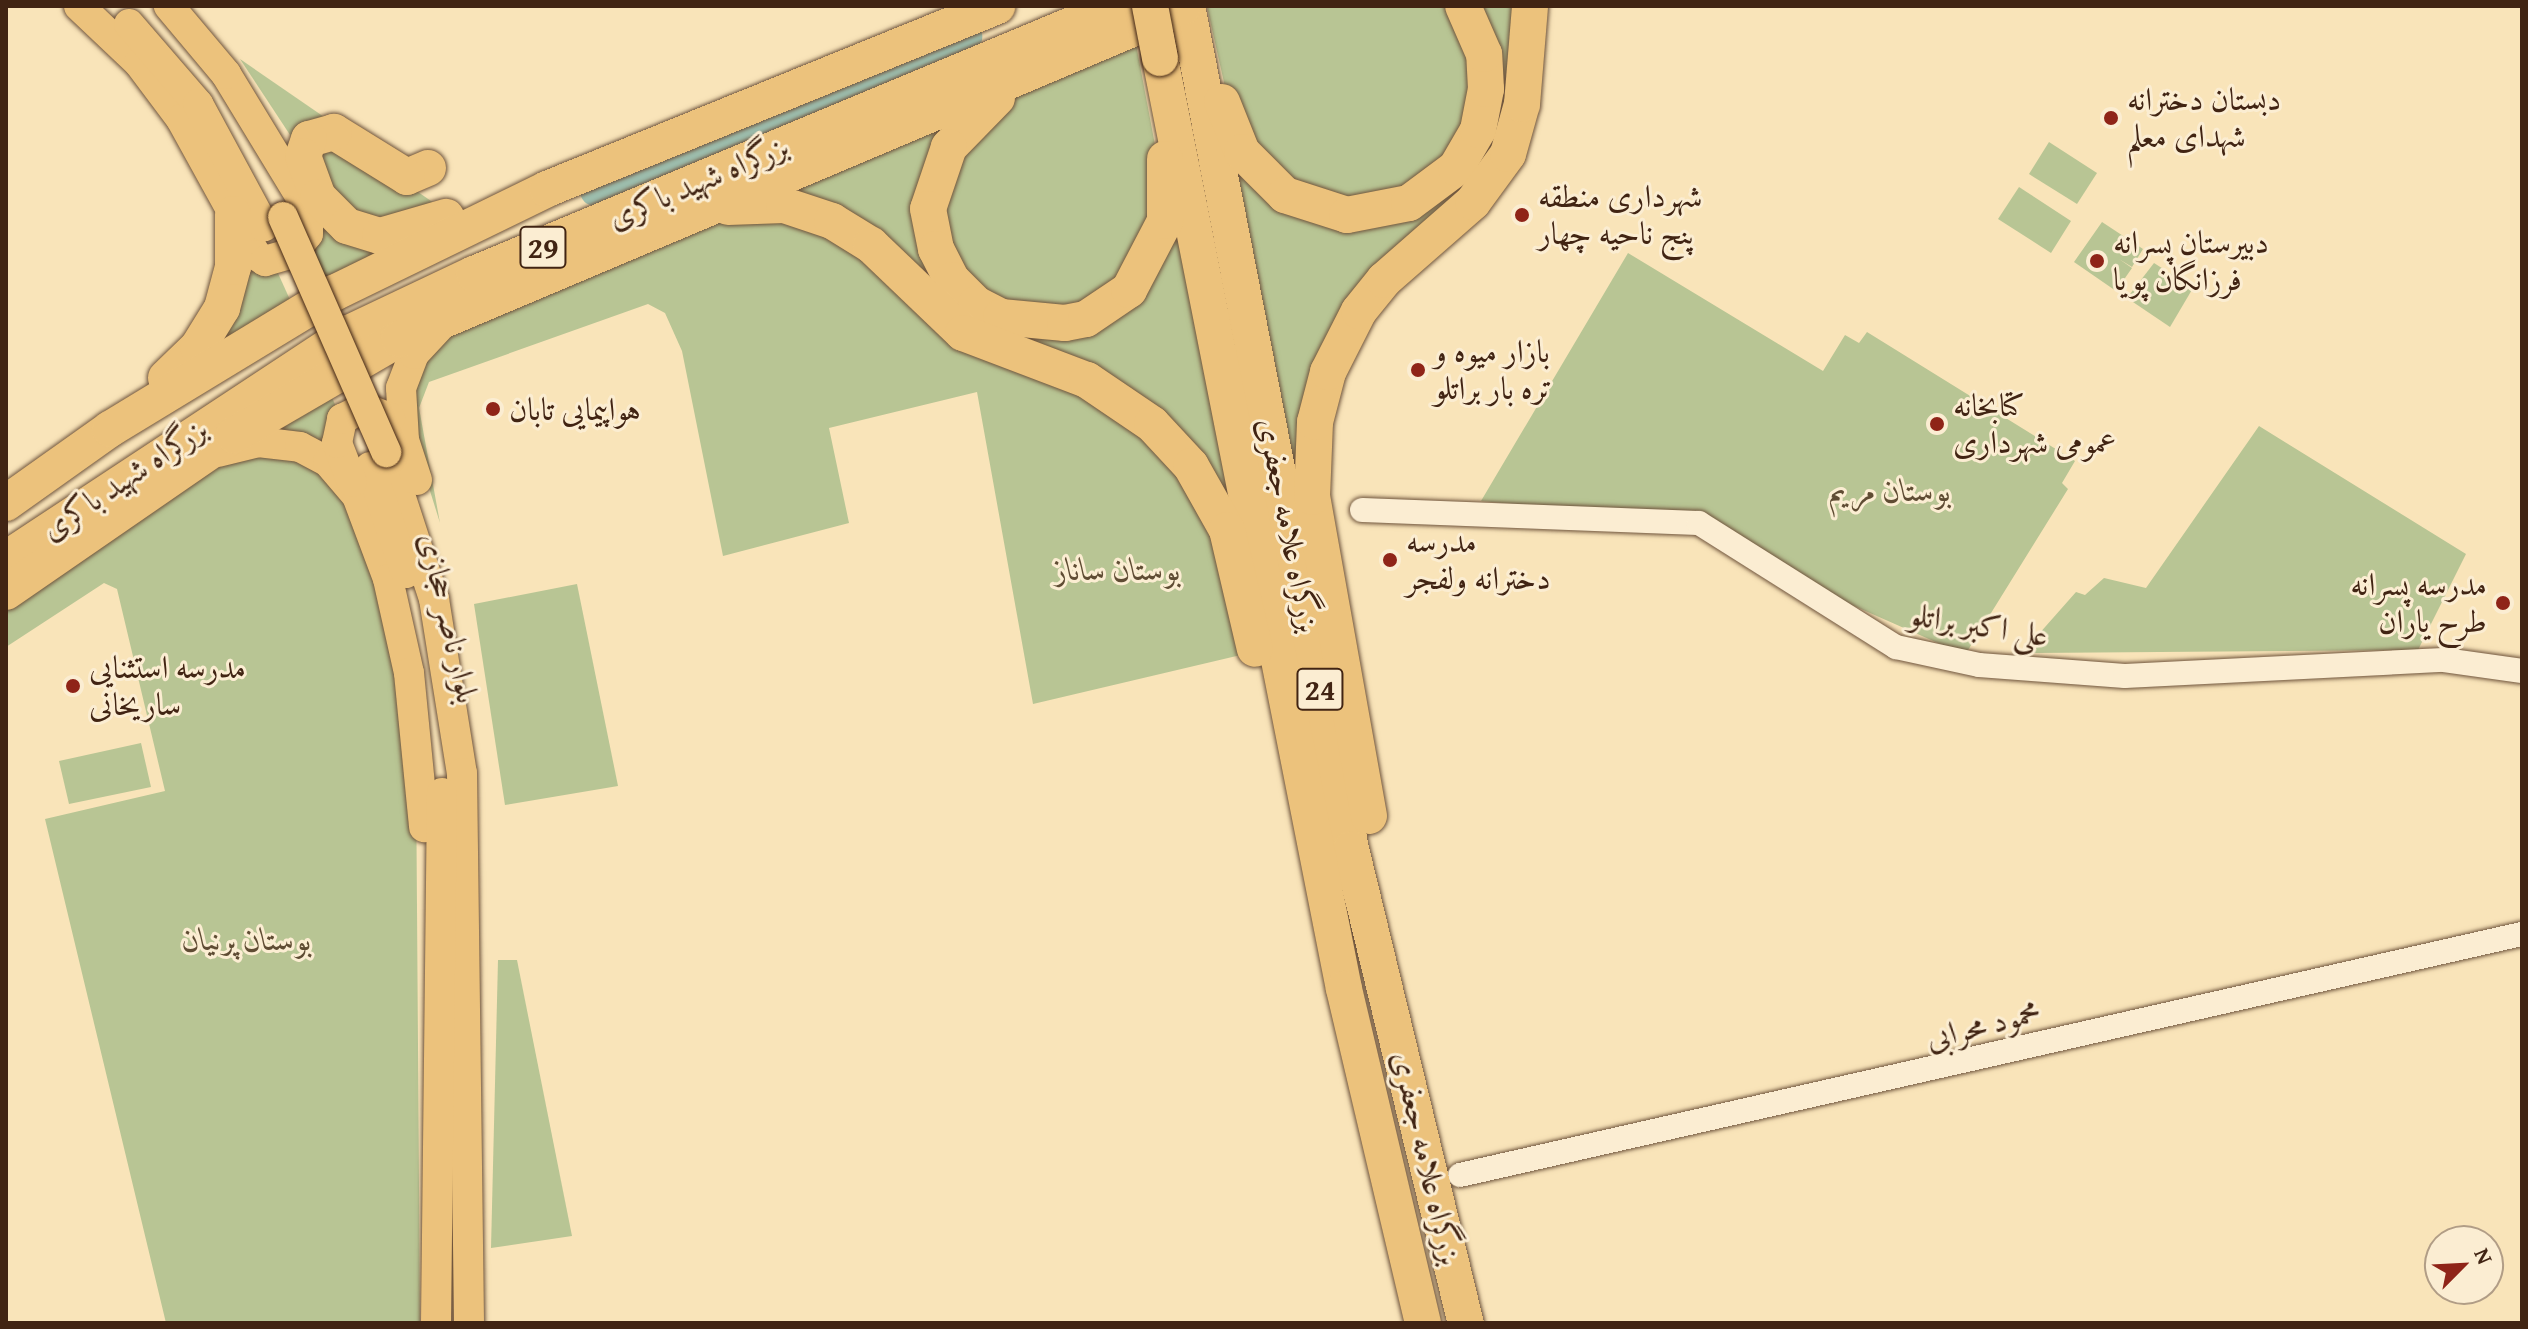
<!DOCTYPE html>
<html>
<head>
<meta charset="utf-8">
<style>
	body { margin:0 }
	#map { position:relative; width:2528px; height:1329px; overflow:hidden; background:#f9e4b9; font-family:"Gentium Book Plus",Amiri,serif }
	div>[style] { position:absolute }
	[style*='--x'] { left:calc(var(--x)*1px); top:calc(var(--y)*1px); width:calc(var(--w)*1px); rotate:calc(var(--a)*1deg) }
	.green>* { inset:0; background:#b8c594 }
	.river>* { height:30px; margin:-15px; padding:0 15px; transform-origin:15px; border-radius:15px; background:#9ebfaf }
	.roads { filter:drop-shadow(0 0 2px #6f543c) drop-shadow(0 0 2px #6f543c) }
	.minor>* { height:24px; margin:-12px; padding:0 12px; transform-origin:12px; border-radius:12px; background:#fbedd2 }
	.major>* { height:30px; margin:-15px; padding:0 15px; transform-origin:15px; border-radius:15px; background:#ecc27c }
	.highway>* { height:36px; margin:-18px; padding:0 18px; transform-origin:18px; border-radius:18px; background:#ecc27c }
	.bridges { filter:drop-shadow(0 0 2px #412413) drop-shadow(0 0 2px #412413) }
	.major-bridge>* { height:30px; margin:-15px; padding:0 15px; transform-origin:15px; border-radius:15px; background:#ecc27c }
	.highway-bridge>* { height:36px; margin:-18px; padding:0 18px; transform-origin:18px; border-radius:18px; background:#ecc27c }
	.dots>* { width:22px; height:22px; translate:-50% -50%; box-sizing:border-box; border:4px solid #fbedd2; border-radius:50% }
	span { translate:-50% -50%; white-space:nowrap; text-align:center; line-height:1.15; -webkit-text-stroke:6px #fbedd2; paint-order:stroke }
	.shield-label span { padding:2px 6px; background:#fbedd2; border:2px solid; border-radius:6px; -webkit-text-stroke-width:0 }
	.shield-label { font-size:30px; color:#412413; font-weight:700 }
	.poi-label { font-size:32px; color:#412413 }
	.left { translate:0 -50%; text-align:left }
	.right { translate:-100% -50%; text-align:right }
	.street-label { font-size:32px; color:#412413 }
	.park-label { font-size:32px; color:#5f4c33; font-style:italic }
	.frame { position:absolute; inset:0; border:8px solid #412413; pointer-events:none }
	.north { position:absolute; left:2424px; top:1225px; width:80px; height:80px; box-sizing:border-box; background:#fbedd2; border:2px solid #b19d86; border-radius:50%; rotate:66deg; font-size:22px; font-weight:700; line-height:32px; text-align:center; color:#412413 }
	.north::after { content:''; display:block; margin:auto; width:28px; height:36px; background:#8f2418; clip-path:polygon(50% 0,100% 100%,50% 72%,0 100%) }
</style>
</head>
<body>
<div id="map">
	<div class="green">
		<div style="clip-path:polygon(1455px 6px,1470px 30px,1471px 128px,1396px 202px,1291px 191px,1230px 109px,1207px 7px)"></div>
		<div style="clip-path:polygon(1470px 6px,1522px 6px,1501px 149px,1372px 281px,1299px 503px,1227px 132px,1327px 219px,1472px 155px)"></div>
		<div style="clip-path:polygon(1135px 39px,1159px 166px,1152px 241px,1082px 312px,987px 301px,938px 228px,970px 128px,1042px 78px)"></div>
		<div style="clip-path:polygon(240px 59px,330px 121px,296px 144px)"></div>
		<div style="clip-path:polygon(987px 100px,952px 128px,939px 273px,1076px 328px,1173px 218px,1247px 548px,1088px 373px,782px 200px,830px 165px)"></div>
		<div style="clip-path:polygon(2049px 142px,2097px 173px,2077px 204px,2029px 174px)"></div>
		<div style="clip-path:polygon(314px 143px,392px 174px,447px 212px,349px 219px,308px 150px)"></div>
		<div style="clip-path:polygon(2019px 187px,2071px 221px,2051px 253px,1998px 219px)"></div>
		<div style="clip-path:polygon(789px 213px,1113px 401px,1206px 500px,1245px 654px,1033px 704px,977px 392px,829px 428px,849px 523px,723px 556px,682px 351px,665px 313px,648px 304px,429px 382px,419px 408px,440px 523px,407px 417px,424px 347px,684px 226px)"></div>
		<div style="clip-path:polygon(323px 217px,409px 238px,320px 283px,305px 247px)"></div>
		<div style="clip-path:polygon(2102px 222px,2143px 249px,2132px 267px,2119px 259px,2132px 268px,2116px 291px,2074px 262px)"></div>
		<div style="clip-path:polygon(1628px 253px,1823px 371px,1845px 335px,1859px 343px,1867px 332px,2075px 461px,2062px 483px,2068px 489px,1965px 655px,1827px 594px,1723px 524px,1481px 501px)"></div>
		<div style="clip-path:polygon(239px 254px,277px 271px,291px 302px,201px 351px)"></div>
		<div style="clip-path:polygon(2154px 263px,2193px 288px,2170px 327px,2127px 298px)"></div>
		<div style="clip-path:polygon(327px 386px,337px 409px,334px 452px,251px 437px)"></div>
		<div style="clip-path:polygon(2259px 426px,2466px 554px,2418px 650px,2022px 653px,2076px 592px,2085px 595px,2104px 578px,2146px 588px)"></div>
		<div style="clip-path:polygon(250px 448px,324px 466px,371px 546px,416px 769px,420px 1323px,166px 1323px,45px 819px,165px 791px,117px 589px,104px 583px,6px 647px,6px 600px)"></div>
		<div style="clip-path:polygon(577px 584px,618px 786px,505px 805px,474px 604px)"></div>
		<div style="clip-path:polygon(141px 743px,151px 787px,69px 804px,59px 761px)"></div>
		<div style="clip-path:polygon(498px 960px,517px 960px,572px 1236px,491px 1248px)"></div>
	</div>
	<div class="river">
		<div style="--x:595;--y:191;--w:403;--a:-22.5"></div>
	</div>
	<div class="roads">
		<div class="minor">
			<div style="--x:1362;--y:510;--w:337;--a:2.2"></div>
			<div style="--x:1699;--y:523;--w:233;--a:32.2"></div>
			<div style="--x:1896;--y:647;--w:85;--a:12.2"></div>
			<div style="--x:1979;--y:665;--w:146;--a:4.3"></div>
			<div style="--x:2125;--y:676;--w:319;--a:-2.9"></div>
			<div style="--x:2444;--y:660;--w:79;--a:8"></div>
			<div style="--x:1460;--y:1175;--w:1089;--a:-12.79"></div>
		</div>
		<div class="major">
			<div style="--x:79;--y:6;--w:83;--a:43.5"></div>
			<div style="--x:139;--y:63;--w:70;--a:53.1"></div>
			<div style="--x:181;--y:119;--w:155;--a:61.1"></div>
			<div style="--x:256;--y:255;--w:11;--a:34"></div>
			<div style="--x:265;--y:261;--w:29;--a:-16"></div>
			<div style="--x:293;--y:253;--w:24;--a:-52"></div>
			<div style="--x:308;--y:234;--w:25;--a:-90"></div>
			<div style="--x:308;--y:209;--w:158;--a:-121.3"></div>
			<div style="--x:226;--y:74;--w:89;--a:-130"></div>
			<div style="--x:129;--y:24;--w:106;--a:49.2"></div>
			<div style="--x:198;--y:104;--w:139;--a:61.6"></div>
			<div style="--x:218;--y:452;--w:41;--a:-14"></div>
			<div style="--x:258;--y:442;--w:42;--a:6.8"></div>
			<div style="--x:300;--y:447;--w:32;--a:28"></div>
			<div style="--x:328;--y:462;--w:45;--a:49.5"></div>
			<div style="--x:357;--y:496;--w:89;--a:69.5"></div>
			<div style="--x:388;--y:579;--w:96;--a:77.4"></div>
			<div style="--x:409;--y:673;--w:155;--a:84.4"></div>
			<div style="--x:386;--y:452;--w:155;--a:71.9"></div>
			<div style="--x:434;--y:599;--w:176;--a:80.9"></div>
			<div style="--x:462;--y:773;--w:550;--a:89.27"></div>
			<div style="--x:370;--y:467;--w:112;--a:71.2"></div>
			<div style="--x:417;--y:480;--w:42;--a:-108"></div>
			<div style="--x:404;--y:440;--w:52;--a:-93.3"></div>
			<div style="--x:401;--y:388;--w:36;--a:-69"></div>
			<div style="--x:414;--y:354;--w:41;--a:-47"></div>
			<div style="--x:352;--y:482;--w:42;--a:-111"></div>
			<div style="--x:337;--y:443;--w:25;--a:-78"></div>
			<div style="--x:342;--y:419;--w:25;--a:-27"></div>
			<div style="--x:364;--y:408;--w:28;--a:21"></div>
			<div style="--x:436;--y:1323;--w:530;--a:-89.35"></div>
		</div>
		<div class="highway">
			<div style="--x:1187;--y:6;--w:859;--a:78.99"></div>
			<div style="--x:1351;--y:849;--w:488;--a:76.4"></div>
			<div style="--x:1160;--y:58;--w:949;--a:78.82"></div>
			<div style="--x:1344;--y:989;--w:343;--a:76.7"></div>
			<div style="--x:997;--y:98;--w:69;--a:134.4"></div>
			<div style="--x:949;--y:147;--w:65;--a:108.7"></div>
			<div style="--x:928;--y:209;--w:41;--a:78.7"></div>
			<div style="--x:936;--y:249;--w:35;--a:63"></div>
			<div style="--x:952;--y:280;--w:34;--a:45"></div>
			<div style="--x:976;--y:304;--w:28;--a:27"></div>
			<div style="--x:1001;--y:317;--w:64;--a:5.4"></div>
			<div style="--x:1065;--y:323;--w:21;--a:-11"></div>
			<div style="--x:1086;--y:319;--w:52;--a:-34"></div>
			<div style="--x:1129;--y:290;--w:78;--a:-62.4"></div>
			<div style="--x:1165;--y:221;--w:62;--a:-90"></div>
			<div style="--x:1222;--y:102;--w:54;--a:68.2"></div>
			<div style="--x:1242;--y:152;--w:61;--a:45"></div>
			<div style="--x:1285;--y:195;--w:65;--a:17.9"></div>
			<div style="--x:1347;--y:215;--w:63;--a:-11"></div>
			<div style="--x:1409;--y:203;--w:59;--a:-36.7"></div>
			<div style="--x:1456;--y:168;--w:44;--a:-59.9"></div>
			<div style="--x:1478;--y:130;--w:42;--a:-79"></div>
			<div style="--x:1486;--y:89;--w:35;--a:-93"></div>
			<div style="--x:1484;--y:54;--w:52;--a:-113.6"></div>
			<div style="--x:428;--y:168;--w:23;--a:157"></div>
			<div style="--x:407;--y:177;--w:86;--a:-148.3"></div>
			<div style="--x:334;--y:132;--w:26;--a:164"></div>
			<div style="--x:309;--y:139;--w:18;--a:109"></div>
			<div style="--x:303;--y:156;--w:44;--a:69.9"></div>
			<div style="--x:318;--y:197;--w:41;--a:45"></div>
			<div style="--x:347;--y:226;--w:34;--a:17"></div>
			<div style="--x:380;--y:236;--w:69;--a:-16.1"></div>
			<div style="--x:728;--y:207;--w:56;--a:-2"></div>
			<div style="--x:784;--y:205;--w:51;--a:18.4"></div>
			<div style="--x:832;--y:221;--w:46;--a:31.6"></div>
			<div style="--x:871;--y:245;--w:127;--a:43.7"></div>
			<div style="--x:963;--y:333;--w:133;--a:20.8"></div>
			<div style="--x:1087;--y:380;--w:78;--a:34.1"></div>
			<div style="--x:1152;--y:424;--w:57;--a:47.1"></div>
			<div style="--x:1191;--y:466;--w:73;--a:60.6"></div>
			<div style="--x:1227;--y:530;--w:122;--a:76.8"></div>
			<div style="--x:166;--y:378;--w:45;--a:-44.1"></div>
			<div style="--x:198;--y:347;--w:46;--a:-58.4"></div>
			<div style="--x:222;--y:308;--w:42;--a:-75"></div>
			<div style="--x:233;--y:267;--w:53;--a:-90"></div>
			<div style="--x:6;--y:503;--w:128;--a:-35.4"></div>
			<div style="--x:110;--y:429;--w:262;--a:-31.3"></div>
			<div style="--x:334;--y:293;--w:237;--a:-26"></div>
			<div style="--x:547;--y:189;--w:486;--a:-22.1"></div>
			<div style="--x:6;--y:559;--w:411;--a:-33.4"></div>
			<div style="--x:349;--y:333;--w:138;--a:-25.3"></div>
			<div style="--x:474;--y:274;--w:697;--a:-22.63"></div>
			<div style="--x:6;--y:592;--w:277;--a:-34.6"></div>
			<div style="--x:234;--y:435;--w:191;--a:-30.2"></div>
			<div style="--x:399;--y:339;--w:850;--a:-22.92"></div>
			<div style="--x:1369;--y:816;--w:324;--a:-100.1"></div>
			<div style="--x:1312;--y:497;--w:75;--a:-87.7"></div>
			<div style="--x:1315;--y:422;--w:52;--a:-75.4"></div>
			<div style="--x:1328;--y:372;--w:68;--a:-63.1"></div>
			<div style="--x:1359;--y:311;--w:40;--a:-51"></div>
			<div style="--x:1384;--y:280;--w:118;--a:-41.2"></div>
			<div style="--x:1473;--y:202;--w:59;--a:-53.9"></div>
			<div style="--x:1508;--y:154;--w:52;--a:-74.4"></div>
			<div style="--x:1522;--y:104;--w:98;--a:-85.3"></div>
		</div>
	</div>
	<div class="bridges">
		<div class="major-bridge">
			<div style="--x:283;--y:217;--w:257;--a:66.3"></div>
		</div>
		<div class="highway-bridge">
			<div style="--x:1150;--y:6;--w:53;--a:79.1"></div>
		</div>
	</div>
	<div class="dots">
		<div style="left:2111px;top:118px;background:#8f2418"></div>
		<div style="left:1522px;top:215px;background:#8f2418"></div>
		<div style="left:2097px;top:261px;background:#8f2418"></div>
		<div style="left:1418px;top:370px;background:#8f2418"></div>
		<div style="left:493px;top:409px;background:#8f2418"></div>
		<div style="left:1937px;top:424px;background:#8f2418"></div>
		<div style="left:1390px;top:560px;background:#8f2418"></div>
		<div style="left:2503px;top:603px;background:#8f2418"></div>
		<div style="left:73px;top:686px;background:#8f2418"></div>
	</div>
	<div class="shield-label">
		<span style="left:543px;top:247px">29</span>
		<span style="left:1320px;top:689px">24</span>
	</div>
	<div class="poi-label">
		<span class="left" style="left:2127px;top:118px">دبستان دخترانه<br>شهدای معلم</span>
		<span class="left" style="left:1538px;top:215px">شهرداری منطقه<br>پنج ناحیه چهار</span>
		<span class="left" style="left:2113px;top:261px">دبیرستان پسرانه<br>فرزانگان پویا</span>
		<span class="left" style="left:1434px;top:370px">بازار میوه و<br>تره بار براتلو</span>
		<span class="left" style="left:1953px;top:424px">کتابخانه<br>عمومی شهرداری</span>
		<span class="left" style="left:509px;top:409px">هواپیمایی تابان</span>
		<span class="left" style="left:1406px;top:560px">مدرسه<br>دخترانه ولفجر</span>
		<span class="right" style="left:2487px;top:603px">مدرسه پسرانه<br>طرح یاران</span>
		<span class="left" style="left:89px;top:686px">مدرسه استثنایی<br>ساریخانی</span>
	</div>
	<div class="street-label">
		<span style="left:698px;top:182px;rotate:-23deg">بزرگراه شهید باکری</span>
		<span style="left:124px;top:479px;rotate:-34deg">بزرگراه شهید باکری</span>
		<span style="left:1289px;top:525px;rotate:79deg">بزرگراه علامه جعفری</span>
		<span style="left:449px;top:618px;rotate:77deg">بلوار ناصر حجازی</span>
		<span style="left:1979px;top:625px;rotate:9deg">علی اکبر براتلو</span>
		<span style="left:1983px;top:1025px;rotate:-14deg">محمود محرابی</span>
		<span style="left:1427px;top:1158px;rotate:77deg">بزرگراه علامه جعفری</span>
	</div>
	<div class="park-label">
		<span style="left:1890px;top:490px">بوستان مریم</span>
		<span style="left:1118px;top:569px">بوستان ساناز</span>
		<span style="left:247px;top:939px">بوستان پرنیان</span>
	</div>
	<div class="frame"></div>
	<div class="north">N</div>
</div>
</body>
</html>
